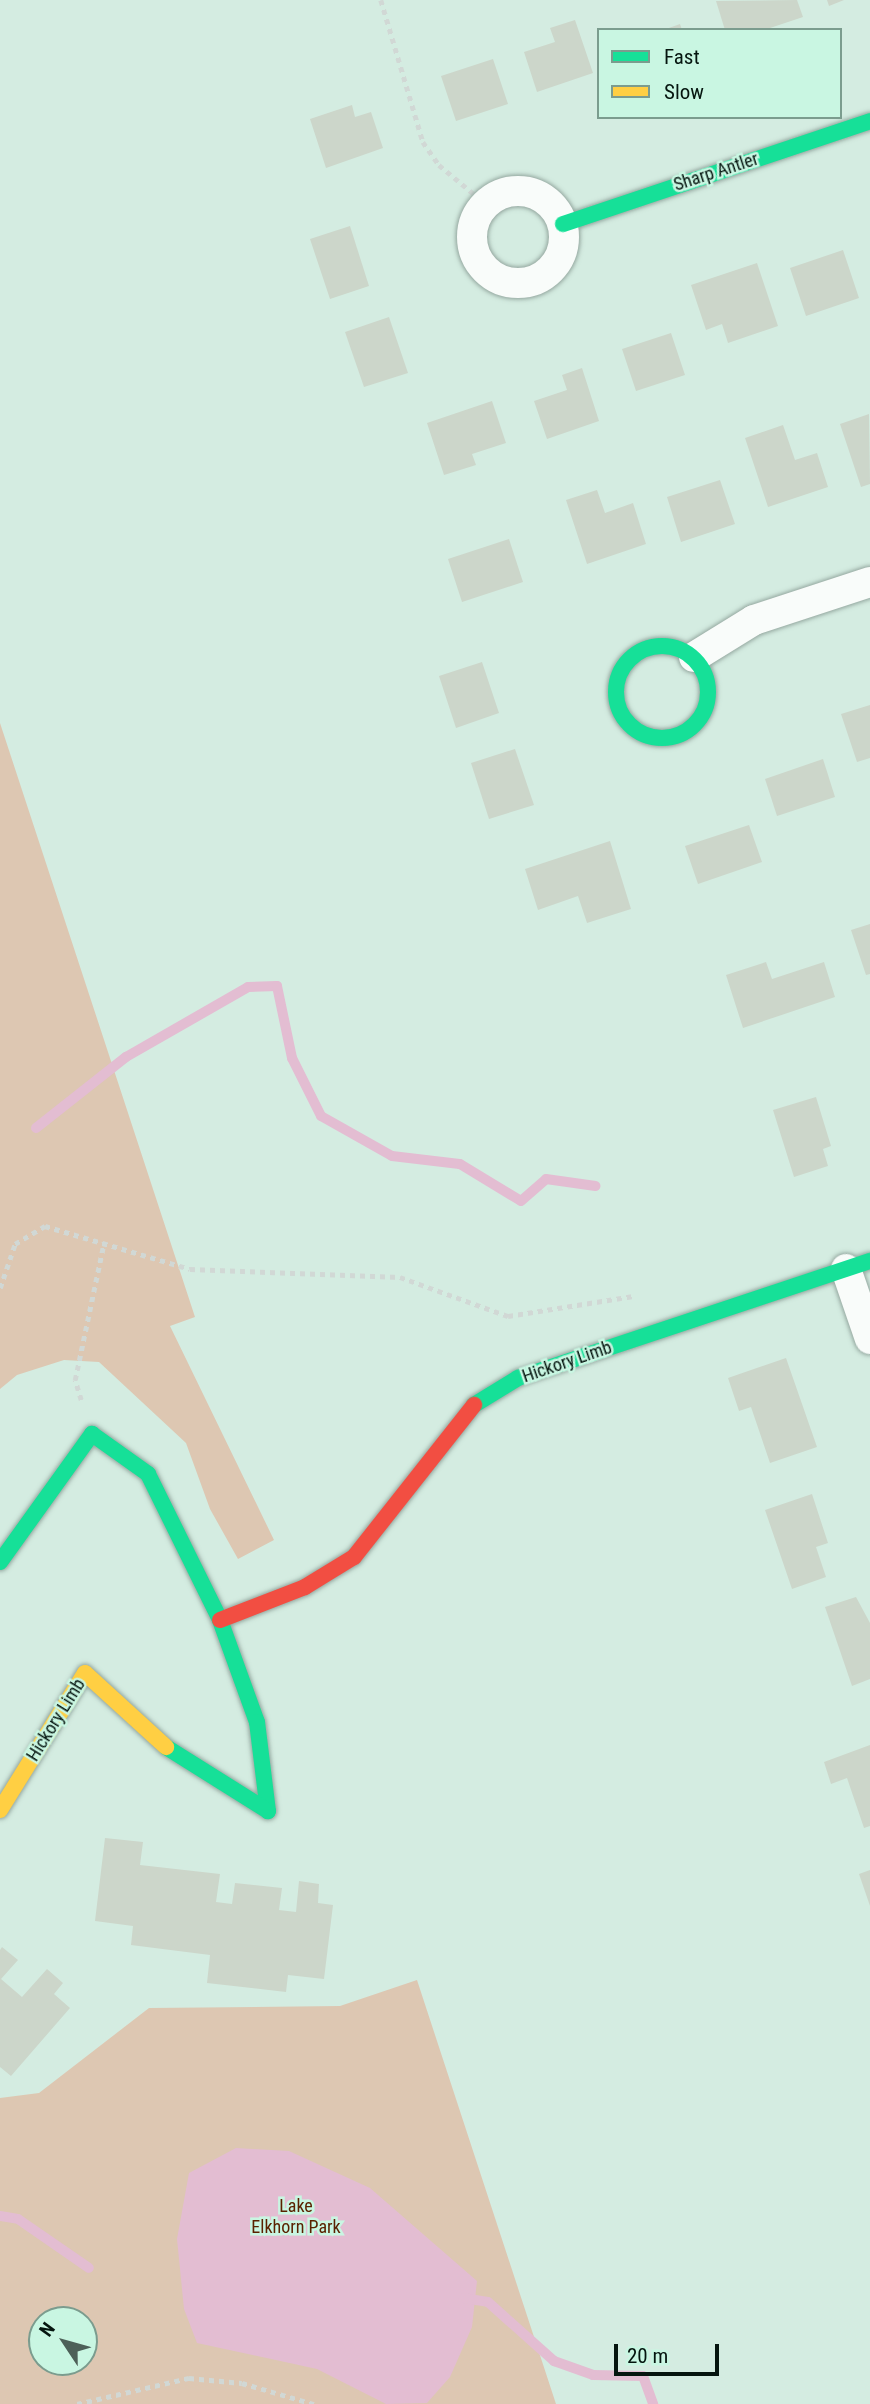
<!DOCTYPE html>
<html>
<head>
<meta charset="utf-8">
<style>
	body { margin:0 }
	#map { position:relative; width:870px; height:2404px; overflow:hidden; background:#d4ece1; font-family:"Roboto Condensed",sans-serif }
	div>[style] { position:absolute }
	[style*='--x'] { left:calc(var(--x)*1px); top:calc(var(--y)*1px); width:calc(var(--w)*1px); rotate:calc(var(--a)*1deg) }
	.green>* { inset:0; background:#ddc7b2 }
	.water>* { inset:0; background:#e3bdd2 }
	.stream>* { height:10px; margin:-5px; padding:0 5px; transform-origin:5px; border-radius:5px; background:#e3bdd2 }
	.building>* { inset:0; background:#ccd6ca }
	.path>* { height:4.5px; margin-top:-2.25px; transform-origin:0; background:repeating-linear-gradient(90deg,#d1d8d5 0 5px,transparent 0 10px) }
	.roads { filter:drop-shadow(0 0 2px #95a8a0) drop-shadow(0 0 2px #95a8a0) }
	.street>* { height:30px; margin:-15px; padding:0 15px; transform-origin:15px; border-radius:15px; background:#f9fcfa }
	.street>.ring { margin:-15px; padding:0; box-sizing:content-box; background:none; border:30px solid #f9fcfa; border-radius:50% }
	.fast>* { height:16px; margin:-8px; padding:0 8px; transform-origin:8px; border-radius:8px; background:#16e098 }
	.fast>.ring { margin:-8px; padding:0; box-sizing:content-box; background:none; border:16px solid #16e098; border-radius:50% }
	.slow>* { height:16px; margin:-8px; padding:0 8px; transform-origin:8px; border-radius:8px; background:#ffcf43 }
	.jam>* { height:16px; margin:-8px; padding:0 8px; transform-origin:8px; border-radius:8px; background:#f24e42 }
	span { translate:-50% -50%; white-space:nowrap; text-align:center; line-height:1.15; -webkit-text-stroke:5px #c9f6e2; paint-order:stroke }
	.street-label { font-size:18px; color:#05150f }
	.park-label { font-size:18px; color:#5a2100 }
	.legend { position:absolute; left:597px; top:28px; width:245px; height:91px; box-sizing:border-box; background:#c9f6e2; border:2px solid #7b9c8e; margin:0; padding:9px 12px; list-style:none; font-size:21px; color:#05150f }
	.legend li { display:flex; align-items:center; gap:14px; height:35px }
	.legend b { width:35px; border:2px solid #7b9c8e }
	.north { position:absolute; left:28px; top:2306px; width:70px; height:70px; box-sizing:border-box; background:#c9f6e2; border:2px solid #7b9c8e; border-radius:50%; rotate:306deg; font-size:19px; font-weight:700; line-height:28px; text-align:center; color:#05150f }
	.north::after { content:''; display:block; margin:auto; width:24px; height:32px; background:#4d6058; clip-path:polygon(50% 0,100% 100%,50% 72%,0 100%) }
	.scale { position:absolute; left:614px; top:2344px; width:105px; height:32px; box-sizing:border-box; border:4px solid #05150f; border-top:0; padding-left:9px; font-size:21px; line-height:24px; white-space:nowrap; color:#05150f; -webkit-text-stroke:5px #c9f6e2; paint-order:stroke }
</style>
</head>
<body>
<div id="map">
	<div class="green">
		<div style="clip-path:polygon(0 723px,195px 1317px,170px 1326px,274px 1540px,238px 1559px,210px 1509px,186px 1443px,99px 1362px,64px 1360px,17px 1375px,0 1389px)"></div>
		<div style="clip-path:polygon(evenodd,417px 1980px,556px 2404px,0 2404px,0 2098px,39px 2093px,149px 2008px,340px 2006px,417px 1980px,42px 2320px,84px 2320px,84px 2362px,42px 2362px,42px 2320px)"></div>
	</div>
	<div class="water">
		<div style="clip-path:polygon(236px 2148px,289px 2151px,370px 2188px,477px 2281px,472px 2327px,450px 2377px,427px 2403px,386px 2404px,317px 2369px,197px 2343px,184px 2309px,177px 2239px,189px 2173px)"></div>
	</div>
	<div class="stream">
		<div style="--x:36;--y:1128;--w:115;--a:-38.3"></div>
		<div style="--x:126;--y:1057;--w:141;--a:-29.8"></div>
		<div style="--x:248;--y:987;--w:29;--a:-2"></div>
		<div style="--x:277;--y:986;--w:74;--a:78.2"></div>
		<div style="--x:292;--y:1058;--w:65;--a:63.4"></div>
		<div style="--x:321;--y:1116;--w:81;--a:29.4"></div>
		<div style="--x:392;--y:1156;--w:68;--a:6.7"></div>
		<div style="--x:460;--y:1164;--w:71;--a:31.2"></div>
		<div style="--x:521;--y:1201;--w:33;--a:-41"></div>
		<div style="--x:546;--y:1179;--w:50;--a:8"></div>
		<div style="--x:0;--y:2216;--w:18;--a:9"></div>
		<div style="--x:18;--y:2219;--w:86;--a:34.6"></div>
		<div style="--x:463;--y:2298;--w:25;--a:9"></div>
		<div style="--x:488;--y:2302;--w:89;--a:41.8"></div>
		<div style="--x:554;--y:2361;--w:41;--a:19.7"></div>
		<div style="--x:593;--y:2375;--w:50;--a:1.1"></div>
		<div style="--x:643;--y:2376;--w:30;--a:70"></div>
	</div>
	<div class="building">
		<div style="clip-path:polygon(797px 0,803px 17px,764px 30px,725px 30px,716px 1px)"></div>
		<div style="clip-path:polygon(827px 0,844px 0,829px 6px)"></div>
		<div style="clip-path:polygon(575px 20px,593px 73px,537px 92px,524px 52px,555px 42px,550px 28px)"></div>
		<div style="clip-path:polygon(680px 24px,682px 30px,666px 30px,666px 29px)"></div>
		<div style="clip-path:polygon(493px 59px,508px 104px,456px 121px,441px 76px)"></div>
		<div style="clip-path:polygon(352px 105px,355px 117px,371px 112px,383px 148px,326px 168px,310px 119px)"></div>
		<div style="clip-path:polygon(350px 226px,369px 286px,330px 299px,310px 239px)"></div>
		<div style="clip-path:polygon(843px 250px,859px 298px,806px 316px,790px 268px)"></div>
		<div style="clip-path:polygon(757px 263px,778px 326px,728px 343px,722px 324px,706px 330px,691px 285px)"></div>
		<div style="clip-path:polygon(389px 317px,408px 373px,364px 387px,345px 332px)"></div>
		<div style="clip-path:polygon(671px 333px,685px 375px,636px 391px,622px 349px)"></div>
		<div style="clip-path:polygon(582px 368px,599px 421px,547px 439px,534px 401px,567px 390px,562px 375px)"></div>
		<div style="clip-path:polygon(492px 401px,506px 443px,472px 454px,476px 465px,444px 475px,427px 423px)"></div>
		<div style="clip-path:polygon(869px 414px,870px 484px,861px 487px,840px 424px)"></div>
		<div style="clip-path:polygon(783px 425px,795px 460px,817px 453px,828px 487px,768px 507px,745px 438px)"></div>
		<div style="clip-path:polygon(720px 480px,735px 524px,681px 542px,667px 497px)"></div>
		<div style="clip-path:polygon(597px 490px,605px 513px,633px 503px,646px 544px,587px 564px,566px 500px)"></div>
		<div style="clip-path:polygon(509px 539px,523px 582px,462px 602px,448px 559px)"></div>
		<div style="clip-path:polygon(482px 662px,499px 713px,456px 728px,439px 676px)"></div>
		<div style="clip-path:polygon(870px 705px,870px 758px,857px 762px,841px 714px)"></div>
		<div style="clip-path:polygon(515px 749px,534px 805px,489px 819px,471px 763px)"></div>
		<div style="clip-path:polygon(823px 759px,835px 797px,777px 816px,765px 779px)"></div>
		<div style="clip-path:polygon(749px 825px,762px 862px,698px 884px,685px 846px)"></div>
		<div style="clip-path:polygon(610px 841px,631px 909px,587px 923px,578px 896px,538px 910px,525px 869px)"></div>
		<div style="clip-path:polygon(870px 924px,870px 974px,866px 975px,851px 930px)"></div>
		<div style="clip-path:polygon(766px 962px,772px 979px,824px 962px,835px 997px,743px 1028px,726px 975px)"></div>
		<div style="clip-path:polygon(816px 1097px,831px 1146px,823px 1149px,828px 1166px,794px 1177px,773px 1110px)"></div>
		<div style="clip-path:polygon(786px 1358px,817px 1447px,770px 1463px,751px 1407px,739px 1411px,728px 1378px)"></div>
		<div style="clip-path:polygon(812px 1494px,828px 1543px,816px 1547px,826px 1577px,792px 1589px,765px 1510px)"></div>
		<div style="clip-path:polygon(856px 1597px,870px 1623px,870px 1679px,852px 1686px,825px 1607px)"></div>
		<div style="clip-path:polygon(870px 1745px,870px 1826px,864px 1828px,847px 1778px,831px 1784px,824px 1762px)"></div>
		<div style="clip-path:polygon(105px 1838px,143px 1842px,140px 1865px,220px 1874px,216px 1902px,232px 1904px,235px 1883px,282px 1888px,279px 1910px,296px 1912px,299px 1881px,319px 1884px,318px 1903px,333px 1905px,324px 1979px,288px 1975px,286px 1992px,207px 1983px,210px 1955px,131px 1945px,133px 1926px,95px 1921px)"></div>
		<div style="clip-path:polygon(870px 1870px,870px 1906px,859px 1874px)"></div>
		<div style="clip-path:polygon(2px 1947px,18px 1960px,1px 1979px,22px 1997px,47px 1969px,63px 1983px,54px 1994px,70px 2008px,11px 2076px,0 2067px,0 1950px)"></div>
	</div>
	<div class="path">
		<div style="--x:381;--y:0;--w:148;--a:73.5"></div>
		<div style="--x:423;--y:142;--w:28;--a:55"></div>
		<div style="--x:439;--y:165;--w:61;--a:39.7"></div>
		<div style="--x:0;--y:1288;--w:46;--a:-71.2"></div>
		<div style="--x:15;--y:1244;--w:35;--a:-31"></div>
		<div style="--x:45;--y:1226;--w:151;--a:16.5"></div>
		<div style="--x:190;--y:1269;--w:210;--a:2.2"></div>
		<div style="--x:400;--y:1277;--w:115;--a:19.9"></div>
		<div style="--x:508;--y:1316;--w:127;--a:-9.1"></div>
		<div style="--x:81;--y:1400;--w:21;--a:-107"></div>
		<div style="--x:75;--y:1380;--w:141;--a:-78.1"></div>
		<div style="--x:77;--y:2404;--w:115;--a:-13.1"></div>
		<div style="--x:189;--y:2378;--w:53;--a:5.4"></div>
		<div style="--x:242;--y:2383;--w:75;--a:16.3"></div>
	</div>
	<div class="roads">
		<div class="street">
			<div class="ring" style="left:472px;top:191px;width:62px;height:62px"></div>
			<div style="--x:694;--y:657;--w:70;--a:-31.7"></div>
			<div style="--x:754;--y:620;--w:122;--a:-18.1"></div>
			<div style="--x:846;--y:1269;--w:74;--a:71.1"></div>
		</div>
		<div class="fast">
			<div style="--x:563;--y:224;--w:324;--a:-18.5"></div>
			<div class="ring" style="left:616px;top:646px;width:76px;height:76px"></div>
			<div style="--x:474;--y:1405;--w:52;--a:-31.5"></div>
			<div style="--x:518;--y:1378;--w:371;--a:-18.4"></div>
			<div style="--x:0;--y:1562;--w:158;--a:-54.3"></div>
			<div style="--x:92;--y:1434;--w:69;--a:35.5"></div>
			<div style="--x:148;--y:1474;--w:163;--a:63.7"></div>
			<div style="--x:220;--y:1620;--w:109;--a:70.1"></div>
			<div style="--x:257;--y:1722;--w:90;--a:83"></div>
			<div style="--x:268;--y:1811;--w:120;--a:-147.9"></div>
		</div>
		<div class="slow">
			<div style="--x:0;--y:1810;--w:161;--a:-58.2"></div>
			<div style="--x:85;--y:1673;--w:110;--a:42.4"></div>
		</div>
		<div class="jam">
			<div style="--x:220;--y:1620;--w:91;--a:-21.2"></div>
			<div style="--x:305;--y:1587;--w:57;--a:-31.5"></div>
			<div style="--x:354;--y:1557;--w:194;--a:-51.7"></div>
		</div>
	</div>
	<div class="street-label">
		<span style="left:716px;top:172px;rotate:-18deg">Sharp Antler</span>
		<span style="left:567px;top:1362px;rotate:-19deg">Hickory Limb</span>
		<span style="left:56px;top:1720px;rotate:-58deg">Hickory Limb</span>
	</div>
	<div class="park-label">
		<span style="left:296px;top:2217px">Lake<br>Elkhorn Park</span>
	</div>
	<ul class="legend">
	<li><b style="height:9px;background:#16e098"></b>Fast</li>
	<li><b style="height:9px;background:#ffcf43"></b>Slow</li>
	</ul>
	<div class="north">N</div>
	<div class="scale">20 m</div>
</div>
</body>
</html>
